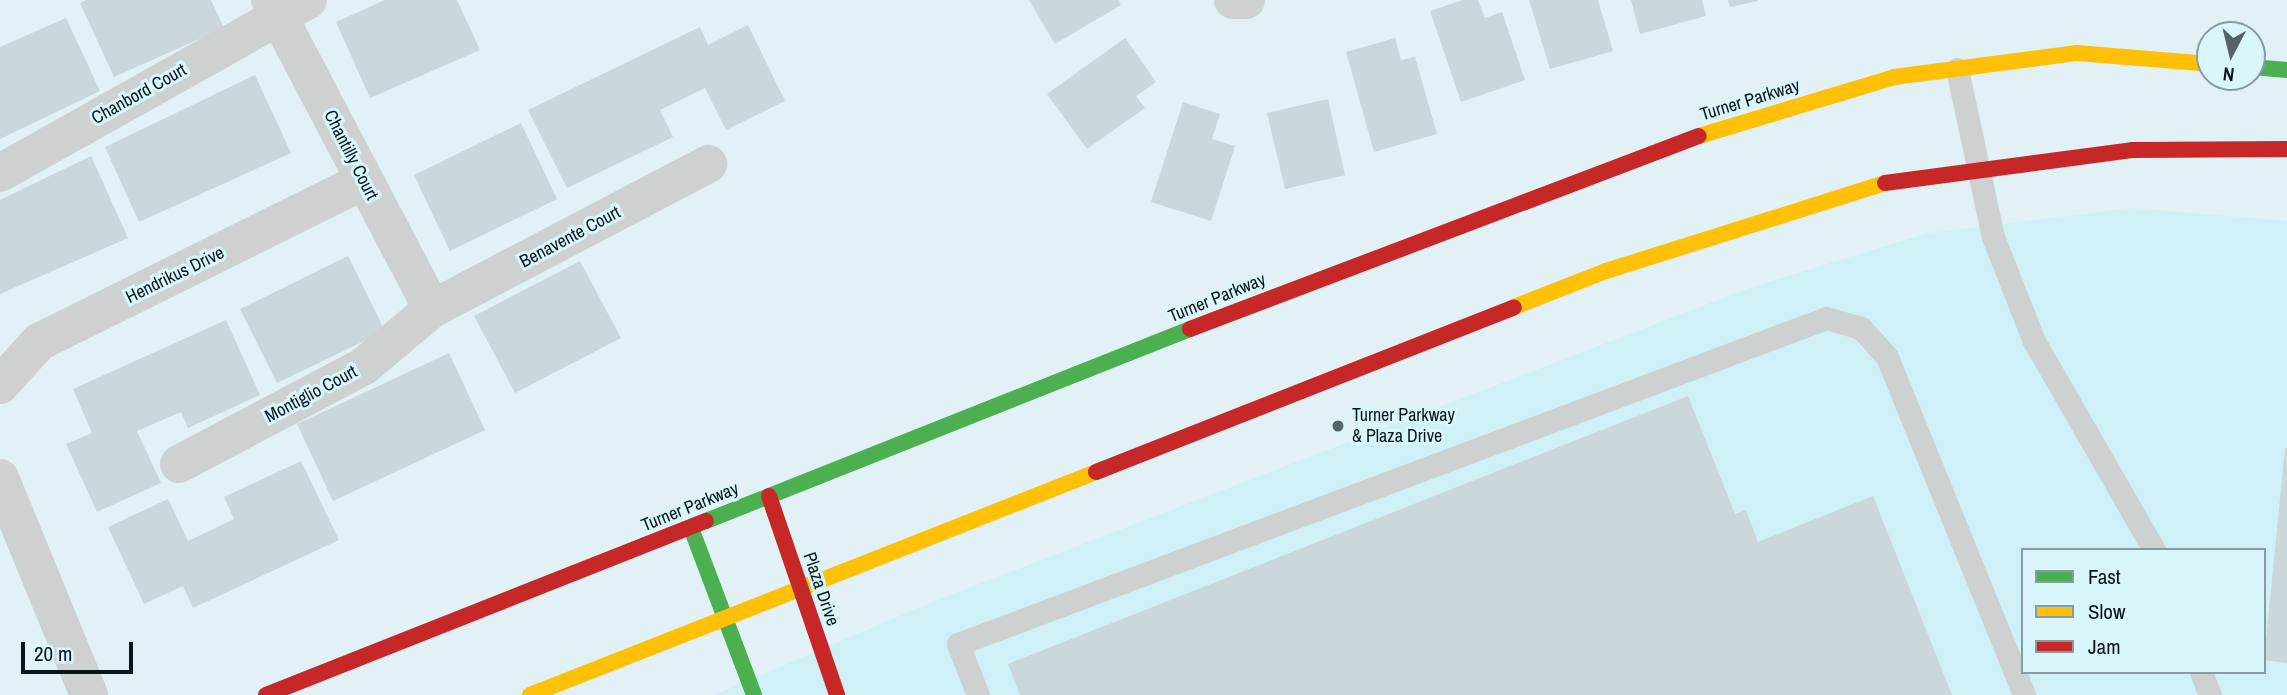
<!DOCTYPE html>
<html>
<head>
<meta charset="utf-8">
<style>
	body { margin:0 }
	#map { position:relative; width:2287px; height:695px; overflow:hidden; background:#e2f1f5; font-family:"Archivo Narrow",sans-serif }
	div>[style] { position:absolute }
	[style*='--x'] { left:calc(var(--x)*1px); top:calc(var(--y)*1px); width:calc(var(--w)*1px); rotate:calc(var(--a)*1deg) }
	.built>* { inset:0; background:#d0f0f8 }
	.building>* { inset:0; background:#cad7db }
	.lane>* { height:23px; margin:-11.5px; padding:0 11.5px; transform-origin:11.5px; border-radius:11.5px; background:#cdd1d2 }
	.street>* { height:38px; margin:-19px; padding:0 19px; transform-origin:19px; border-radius:19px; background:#cdd1d2 }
	.fast>* { height:16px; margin:-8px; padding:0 8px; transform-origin:8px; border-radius:8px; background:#4caf50 }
	.slow>* { height:16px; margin:-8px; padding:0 8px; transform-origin:8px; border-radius:8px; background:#ffc107 }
	.jam>* { height:16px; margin:-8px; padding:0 8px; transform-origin:8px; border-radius:8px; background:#c62828 }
	.dots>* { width:19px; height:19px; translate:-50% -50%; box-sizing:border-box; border:4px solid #daf6fd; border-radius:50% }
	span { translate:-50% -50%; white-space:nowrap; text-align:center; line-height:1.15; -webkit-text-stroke:6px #daf6fd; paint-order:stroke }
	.street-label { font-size:18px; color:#091619 }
	.poi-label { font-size:18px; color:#091619 }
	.left { translate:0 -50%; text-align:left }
	.legend { position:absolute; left:2021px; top:548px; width:245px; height:126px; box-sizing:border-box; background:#daf6fd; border:2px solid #869ca2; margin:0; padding:9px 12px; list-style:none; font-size:21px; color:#091619 }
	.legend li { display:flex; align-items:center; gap:14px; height:35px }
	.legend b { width:35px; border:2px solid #869ca2 }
	.north { position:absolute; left:2196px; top:21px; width:70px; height:70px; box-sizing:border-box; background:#daf6fd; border:2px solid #869ca2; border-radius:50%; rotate:187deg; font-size:19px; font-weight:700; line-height:28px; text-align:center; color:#091619 }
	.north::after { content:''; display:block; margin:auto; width:24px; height:32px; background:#556366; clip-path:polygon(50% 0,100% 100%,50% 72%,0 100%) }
	.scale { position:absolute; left:21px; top:642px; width:112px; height:32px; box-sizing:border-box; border:4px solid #091619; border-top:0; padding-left:9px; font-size:21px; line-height:24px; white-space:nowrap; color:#091619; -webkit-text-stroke:5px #daf6fd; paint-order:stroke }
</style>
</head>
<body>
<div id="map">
	<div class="built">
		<div style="clip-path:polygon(evenodd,2133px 208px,2287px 221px,2287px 695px,714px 695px,937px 600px,1749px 288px,1928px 233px,2133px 208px,2023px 550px,2264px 550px,2264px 672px,2023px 672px,2023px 550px)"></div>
	</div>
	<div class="building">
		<div style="clip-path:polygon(86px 0,211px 0,224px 28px,114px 77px,80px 3px)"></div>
		<div style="clip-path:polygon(385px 0,457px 0,480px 50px,370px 98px,336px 22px)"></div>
		<div style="clip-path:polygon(1029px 0,1118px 0,1121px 5px,1055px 44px)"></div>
		<div style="clip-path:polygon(1463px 0,1478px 0,1485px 18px,1502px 12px,1525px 80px,1461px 102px,1430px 11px)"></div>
		<div style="clip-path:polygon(1529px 0,1598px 0,1613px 51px,1550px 69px)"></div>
		<div style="clip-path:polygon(1631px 0,1702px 0,1706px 16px,1640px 34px)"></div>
		<div style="clip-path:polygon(1728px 0,1758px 0,1758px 1px,1730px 7px)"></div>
		<div style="clip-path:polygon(66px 18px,100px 91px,0 139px,0 47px)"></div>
		<div style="clip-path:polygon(748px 25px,785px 101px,726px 130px,705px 88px,660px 110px,673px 137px,567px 188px,528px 110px,700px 27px,708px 45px)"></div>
		<div style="clip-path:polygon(1125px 38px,1156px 82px,1136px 96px,1145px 108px,1087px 149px,1047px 94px)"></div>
		<div style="clip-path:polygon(1395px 38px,1401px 60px,1415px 57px,1437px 134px,1374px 152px,1346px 52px)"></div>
		<div style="clip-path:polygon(255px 75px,291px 153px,139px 222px,105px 147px)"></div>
		<div style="clip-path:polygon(1328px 99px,1345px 175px,1285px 189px,1267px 113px)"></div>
		<div style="clip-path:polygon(1183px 102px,1220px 114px,1212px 139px,1235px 146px,1211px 221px,1151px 202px)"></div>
		<div style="clip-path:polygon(521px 123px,557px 199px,450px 251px,414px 175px)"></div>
		<div style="clip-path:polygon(91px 156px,128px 238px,0 294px,0 200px)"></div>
		<div style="clip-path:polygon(348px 256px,385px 331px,277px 383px,240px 309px)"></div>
		<div style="clip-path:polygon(580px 261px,621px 338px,515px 393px,474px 316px)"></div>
		<div style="clip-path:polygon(226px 320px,260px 395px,188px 428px,181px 412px,137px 431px,161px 483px,97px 512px,66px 444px,92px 433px,73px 389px)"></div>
		<div style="clip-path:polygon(449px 353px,485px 430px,333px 501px,297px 424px)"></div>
		<div style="clip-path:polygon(1688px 396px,1735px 514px,1746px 510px,1758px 542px,1873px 496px,1952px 695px,1020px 695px,1008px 664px)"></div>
		<div style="clip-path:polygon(2285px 448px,2287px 448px,2287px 663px,2264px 660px)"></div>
		<div style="clip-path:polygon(301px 461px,339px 540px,193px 608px,183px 586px,144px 604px,108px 527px,168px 499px,188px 541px,234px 519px,224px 497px)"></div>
	</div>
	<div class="lane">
		<div style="--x:1957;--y:69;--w:172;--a:77.9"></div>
		<div style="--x:1993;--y:237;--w:112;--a:68.5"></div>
		<div style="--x:2034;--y:341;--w:241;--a:60.1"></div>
		<div style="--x:2201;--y:672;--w:25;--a:69"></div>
		<div style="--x:978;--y:695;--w:55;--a:-111.4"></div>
		<div style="--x:958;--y:644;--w:927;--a:-20.58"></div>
		<div style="--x:1826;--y:318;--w:36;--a:16"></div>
		<div style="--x:1861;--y:328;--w:39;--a:48"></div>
		<div style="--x:1887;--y:357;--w:365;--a:67.9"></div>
	</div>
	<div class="street">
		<div style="--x:270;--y:0;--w:349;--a:62.3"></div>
		<div style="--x:1233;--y:0;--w:13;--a:0"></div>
		<div style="--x:0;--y:173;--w:353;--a:-29.3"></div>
		<div style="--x:0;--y:385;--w:58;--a:-47.8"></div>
		<div style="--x:39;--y:342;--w:363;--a:-26.4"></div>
		<div style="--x:179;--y:464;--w:209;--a:-27.9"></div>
		<div style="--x:364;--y:366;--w:89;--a:-40"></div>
		<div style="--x:432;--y:309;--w:312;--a:-27.7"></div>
		<div style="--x:0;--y:478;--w:235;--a:67.7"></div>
	</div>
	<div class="fast">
		<div style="--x:2252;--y:67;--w:35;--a:5"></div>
		<div style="--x:706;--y:521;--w:521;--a:-21.64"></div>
		<div style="--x:691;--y:528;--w:178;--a:69.3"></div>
	</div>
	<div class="slow">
		<div style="--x:1699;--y:136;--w:204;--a:-16.8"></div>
		<div style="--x:1894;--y:77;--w:185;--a:-7.5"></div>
		<div style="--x:2077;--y:53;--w:133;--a:4.7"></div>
		<div style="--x:1514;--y:307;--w:99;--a:-21.4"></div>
		<div style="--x:1606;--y:271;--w:293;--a:-17.5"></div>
		<div style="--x:530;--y:695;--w:608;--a:-21.5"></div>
	</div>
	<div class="jam">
		<div style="--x:1885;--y:183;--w:249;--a:-7.6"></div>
		<div style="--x:2132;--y:150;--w:155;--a:-0.4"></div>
		<div style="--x:1190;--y:329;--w:544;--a:-20.77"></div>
		<div style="--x:1096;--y:472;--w:449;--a:-21.5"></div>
		<div style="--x:769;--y:496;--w:210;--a:71.1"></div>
		<div style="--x:266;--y:695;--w:473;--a:-21.6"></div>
	</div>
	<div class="dots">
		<div style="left:1338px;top:426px;background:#556366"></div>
	</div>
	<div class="street-label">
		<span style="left:139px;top:94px;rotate:-29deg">Chanbord Court</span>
		<span style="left:1750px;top:100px;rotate:-17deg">Turner Parkway</span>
		<span style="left:351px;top:155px;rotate:63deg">Chantilly Court</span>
		<span style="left:570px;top:237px;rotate:-28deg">Benavente Court</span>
		<span style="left:175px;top:275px;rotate:-26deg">Hendrikus Drive</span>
		<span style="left:1217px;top:298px;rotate:-22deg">Turner Parkway</span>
		<span style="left:311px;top:394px;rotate:-28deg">Montiglio Court</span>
		<span style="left:690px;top:507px;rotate:-22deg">Turner Parkway</span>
		<span style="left:821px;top:589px;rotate:71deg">Plaza Drive</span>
	</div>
	<div class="poi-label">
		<span class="left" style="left:1352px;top:426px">Turner Parkway<br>&amp; Plaza Drive</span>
	</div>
	<ul class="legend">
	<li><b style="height:9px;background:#4caf50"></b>Fast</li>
	<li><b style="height:9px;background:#ffc107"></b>Slow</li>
	<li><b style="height:9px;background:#c62828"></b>Jam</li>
	</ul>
	<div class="north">N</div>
	<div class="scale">20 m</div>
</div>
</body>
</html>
